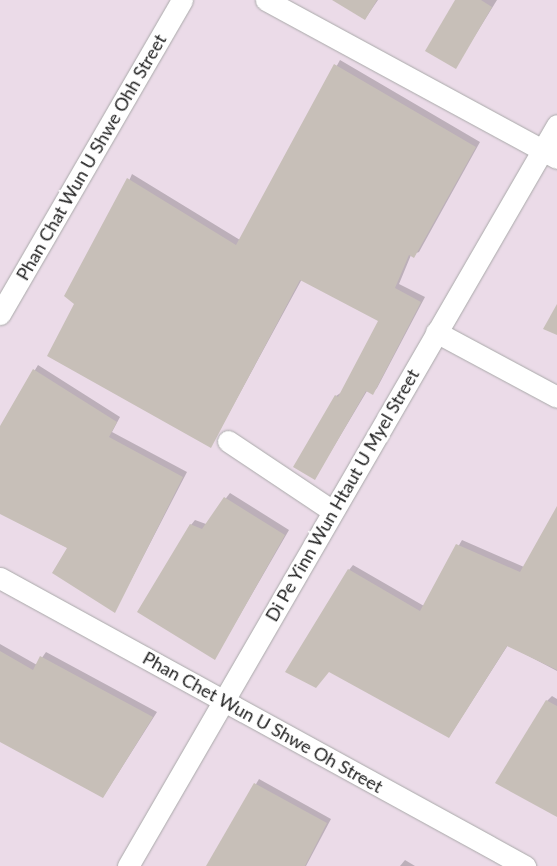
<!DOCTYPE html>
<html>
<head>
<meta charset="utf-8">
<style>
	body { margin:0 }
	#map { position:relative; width:557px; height:866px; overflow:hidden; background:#f2efe9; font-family:Lato,sans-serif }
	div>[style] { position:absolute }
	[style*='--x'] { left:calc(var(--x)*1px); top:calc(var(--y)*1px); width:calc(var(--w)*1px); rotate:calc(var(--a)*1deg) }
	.industrial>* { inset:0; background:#ebdbe8 }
	.shadow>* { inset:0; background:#0003 }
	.building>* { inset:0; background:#c7bfb8 }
	.roads { filter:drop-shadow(0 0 1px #a9a9a9) drop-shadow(0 0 1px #a9a9a9) }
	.minor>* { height:21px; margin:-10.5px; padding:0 10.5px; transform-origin:10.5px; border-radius:10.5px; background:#fff }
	span { translate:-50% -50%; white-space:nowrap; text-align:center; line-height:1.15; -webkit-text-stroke:5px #fff; paint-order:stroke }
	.street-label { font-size:18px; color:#222 }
</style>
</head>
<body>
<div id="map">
	<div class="industrial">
		<div style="clip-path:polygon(0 0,557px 0,557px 866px,0 866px)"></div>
	</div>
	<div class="shadow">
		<div style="clip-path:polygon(334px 0,378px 0,365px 19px)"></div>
		<div style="clip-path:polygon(456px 0,497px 0,455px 68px)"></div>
		<div style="clip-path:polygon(340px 60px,480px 142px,419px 252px,411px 255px,399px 284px,425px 297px,377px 388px,372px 393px,367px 391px,315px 478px,336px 396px,342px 392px,380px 321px,302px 279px,211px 446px,76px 304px,132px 174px,240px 240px)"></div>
		<div style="clip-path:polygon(38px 365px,120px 417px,112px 432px,187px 472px,115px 611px,68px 548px,0 513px,0 428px)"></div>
		<div style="clip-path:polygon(230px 493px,289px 530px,215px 658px,191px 525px,195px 520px,206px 524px)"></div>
		<div style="clip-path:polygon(557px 509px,557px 671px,508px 645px,449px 737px,349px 570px,353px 565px,424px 606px,462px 540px,524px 567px)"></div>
		<div style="clip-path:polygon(0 644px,37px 665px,46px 652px,157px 712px,103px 797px,0 740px)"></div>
		<div style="clip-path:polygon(552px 696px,557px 699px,557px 816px,547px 701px)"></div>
		<div style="clip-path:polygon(259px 779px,331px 819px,306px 866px,208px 866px)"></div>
		<div style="clip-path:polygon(405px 860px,415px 866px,400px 866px)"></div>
	</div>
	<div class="building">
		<div style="clip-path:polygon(332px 0,377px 0,365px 20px)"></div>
		<div style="clip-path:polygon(455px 0,481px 0,492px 7px,456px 69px,425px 51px)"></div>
		<div style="clip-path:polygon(334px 64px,476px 147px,414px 258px,409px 255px,395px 288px,421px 302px,373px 395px,366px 391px,315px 480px,293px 467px,335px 395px,338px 397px,378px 321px,300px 280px,211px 448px,47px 356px,74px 304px,64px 296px,127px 178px,236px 245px)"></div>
		<div style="clip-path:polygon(557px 304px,557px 335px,543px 329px)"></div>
		<div style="clip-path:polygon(33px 369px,117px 422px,109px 437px,183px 477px,115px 613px,52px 573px,67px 548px,0 514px,0 426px)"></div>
		<div style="clip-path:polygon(224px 497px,285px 535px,215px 660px,137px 612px,190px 524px,202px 529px)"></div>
		<div style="clip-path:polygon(557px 506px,557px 670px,507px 646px,449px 738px,329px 672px,316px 688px,285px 672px,348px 569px,420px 611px,456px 544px,520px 572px)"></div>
		<div style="clip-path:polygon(0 651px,33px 670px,40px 656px,153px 717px,103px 798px,0 742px)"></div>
		<div style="clip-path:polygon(546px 700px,557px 706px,557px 817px,495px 783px)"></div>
		<div style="clip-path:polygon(254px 783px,327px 823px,305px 866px,206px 866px)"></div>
	</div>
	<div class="roads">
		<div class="minor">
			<div style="--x:266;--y:0;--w:331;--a:28.5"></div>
			<div style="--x:0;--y:314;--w:363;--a:-59.9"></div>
			<div style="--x:436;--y:332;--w:137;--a:28.2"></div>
			<div style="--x:228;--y:441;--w:124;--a:33.8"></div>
			<div style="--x:0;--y:578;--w:599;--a:28.75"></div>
			<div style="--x:128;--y:866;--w:856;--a:-59.93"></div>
		</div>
	</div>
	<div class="street-label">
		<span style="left:91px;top:157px;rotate:-60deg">Phan Chat Wun U Shwe Ohh Street</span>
		<span style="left:342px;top:495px;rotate:-60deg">Di Pe Yinn Wun Htaut U Myel Street</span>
		<span style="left:263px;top:722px;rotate:29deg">Phan Chet Wun U Shwe Oh Street</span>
	</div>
</div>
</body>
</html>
